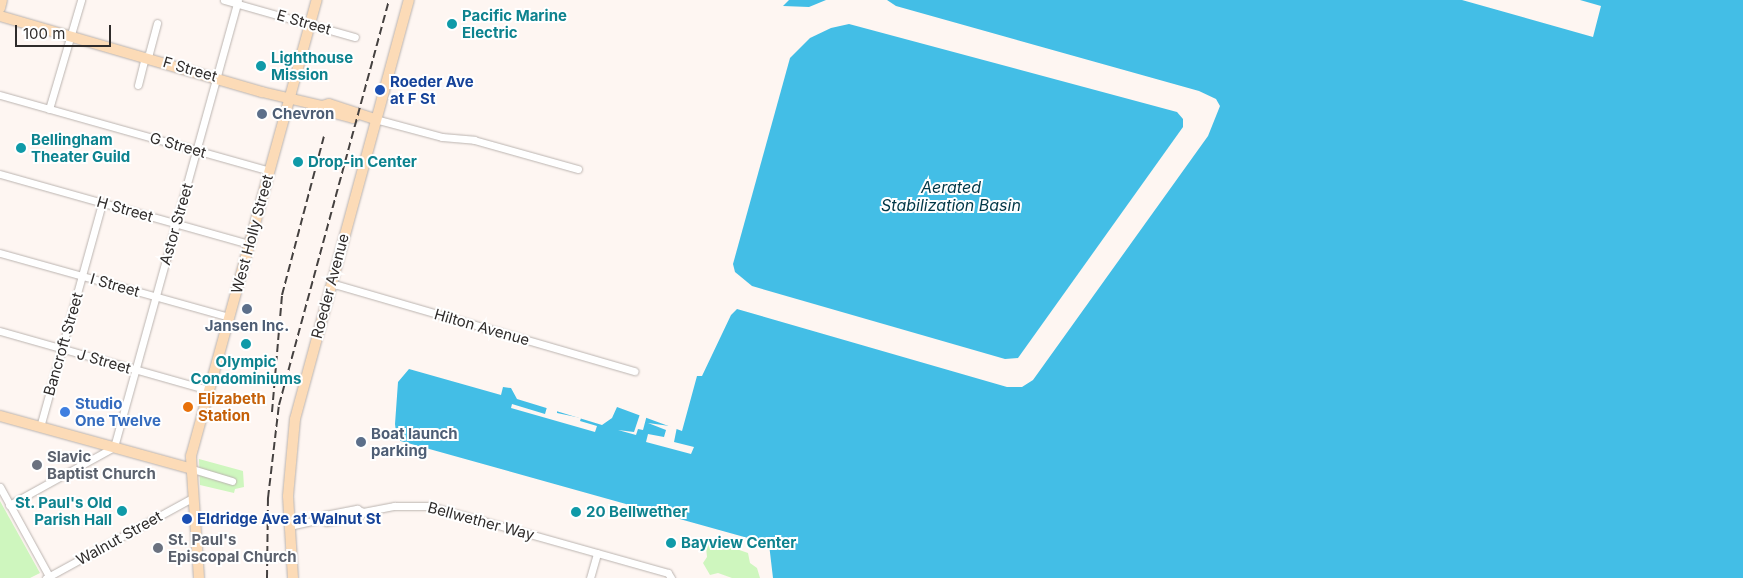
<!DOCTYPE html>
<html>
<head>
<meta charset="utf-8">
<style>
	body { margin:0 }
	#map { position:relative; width:1743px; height:578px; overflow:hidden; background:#fef6f2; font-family:Inter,sans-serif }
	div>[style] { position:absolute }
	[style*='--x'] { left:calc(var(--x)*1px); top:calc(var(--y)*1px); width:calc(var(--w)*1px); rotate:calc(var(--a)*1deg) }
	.green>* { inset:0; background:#cef6be }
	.water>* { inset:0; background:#43bee6 }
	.pier>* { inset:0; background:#fef6f2 }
	.roads { filter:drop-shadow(0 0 1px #bbb4b0) drop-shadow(0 0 1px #bbb4b0) }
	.street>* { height:7px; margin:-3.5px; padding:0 3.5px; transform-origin:3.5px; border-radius:3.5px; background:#fff }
	.secondary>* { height:10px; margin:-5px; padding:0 5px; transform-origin:5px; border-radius:5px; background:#fcdbb7 }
	.rail>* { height:2px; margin-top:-1px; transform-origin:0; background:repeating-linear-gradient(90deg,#454140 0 8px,transparent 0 12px) }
	.dots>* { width:14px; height:14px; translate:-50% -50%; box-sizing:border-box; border:2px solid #fff; border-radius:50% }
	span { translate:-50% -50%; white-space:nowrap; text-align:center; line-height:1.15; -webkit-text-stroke:4px #fff; paint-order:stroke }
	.culture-label { font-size:15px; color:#0d838f; font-weight:700 }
	.left { translate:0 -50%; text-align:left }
	.right { translate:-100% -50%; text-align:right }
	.street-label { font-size:15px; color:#2f2c2b }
	.transit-label { font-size:15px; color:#164399; font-weight:700 }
	.service-label { font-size:15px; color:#4e5e75; font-weight:700 }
	.food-label { font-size:15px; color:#c56008; font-weight:700 }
	.shop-label { font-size:15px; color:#366cbe; font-weight:700 }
	.worship-label { font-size:15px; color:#5b616d; font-weight:700 }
	.water-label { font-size:16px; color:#003747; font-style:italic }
	.scale { position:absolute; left:15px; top:25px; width:96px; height:22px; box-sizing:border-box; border:2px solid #2f2c2b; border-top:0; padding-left:6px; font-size:15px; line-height:18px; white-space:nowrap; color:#2f2c2b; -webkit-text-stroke:4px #fff; paint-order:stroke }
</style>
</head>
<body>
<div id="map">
	<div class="green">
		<div style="clip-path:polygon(199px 459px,243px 471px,244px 487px,235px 489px,234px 493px,200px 485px)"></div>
		<div style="clip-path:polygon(0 501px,40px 573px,30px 578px,0 578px)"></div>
		<div style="clip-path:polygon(705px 538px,748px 553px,750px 563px,757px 568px,760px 578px,732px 578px,718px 573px,710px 575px,703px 563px,707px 557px)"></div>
	</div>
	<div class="water">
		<div style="clip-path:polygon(789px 0,826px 0,809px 7px,783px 6px)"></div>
		<div style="clip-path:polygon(887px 0,1462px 0,1593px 37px,1601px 6px,1580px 0,1743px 0,1743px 578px,773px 578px,769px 544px,397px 440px,395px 424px,398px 382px,409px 369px,501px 395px,503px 387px,511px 388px,517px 399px,602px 425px,612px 418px,617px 407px,682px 431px,697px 376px,702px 376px,731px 315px,737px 309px,1007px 387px,1022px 387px,1033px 380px,1208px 136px,1220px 106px,1216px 99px,1199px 91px,896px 6px)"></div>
		<div style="clip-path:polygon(849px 24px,1177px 112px,1183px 119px,1183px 127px,1018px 358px,1005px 359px,752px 286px,735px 272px,733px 264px,790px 58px,810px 38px,831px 28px)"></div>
	</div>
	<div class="pier">
		<div style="clip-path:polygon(512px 404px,545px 414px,547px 407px,557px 410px,557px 413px,581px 418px,580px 421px,597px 426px,595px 432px,511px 408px)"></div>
		<div style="clip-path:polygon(640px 414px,647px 415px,643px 430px,638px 429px,636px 435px,618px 430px,634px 432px)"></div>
		<div style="clip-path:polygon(648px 423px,677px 427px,674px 442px,694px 447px,691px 454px,646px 442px,648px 434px,664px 437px,666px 430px)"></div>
	</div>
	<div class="roads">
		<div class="street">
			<div style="--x:224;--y:0;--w:136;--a:15.8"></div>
			<div style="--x:148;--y:57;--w:35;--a:-75"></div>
			<div style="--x:138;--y:85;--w:30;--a:-76"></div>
			<div style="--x:0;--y:95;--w:280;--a:15.7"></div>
			<div style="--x:49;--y:109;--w:114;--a:-73.6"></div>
			<div style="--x:375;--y:119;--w:69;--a:15"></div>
			<div style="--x:442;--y:137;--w:32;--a:5"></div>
			<div style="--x:474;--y:140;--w:108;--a:15.6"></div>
			<div style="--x:0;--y:174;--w:259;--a:15.7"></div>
			<div style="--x:0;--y:253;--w:238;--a:15.6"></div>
			<div style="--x:331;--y:283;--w:316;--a:16.2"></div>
			<div style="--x:0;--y:331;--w:217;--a:15.8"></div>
			<div style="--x:40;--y:427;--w:232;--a:-74.5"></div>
			<div style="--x:189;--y:468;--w:45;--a:16.8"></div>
			<div style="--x:0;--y:487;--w:104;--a:61.2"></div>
			<div style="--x:9;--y:505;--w:120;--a:-28.9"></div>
			<div style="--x:114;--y:447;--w:464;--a:-74.5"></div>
			<div style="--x:322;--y:519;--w:5;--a:37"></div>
			<div style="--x:326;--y:522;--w:33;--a:-9"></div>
			<div style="--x:359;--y:517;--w:6;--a:-51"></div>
			<div style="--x:363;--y:512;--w:32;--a:-11"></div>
			<div style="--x:394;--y:506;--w:36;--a:0"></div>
			<div style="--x:430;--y:506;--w:247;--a:15.7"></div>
			<div style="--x:668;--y:573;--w:6;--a:59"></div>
			<div style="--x:289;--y:526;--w:34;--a:-12"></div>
			<div style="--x:322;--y:519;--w:5;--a:-53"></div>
			<div style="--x:325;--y:515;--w:33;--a:-11"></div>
			<div style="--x:357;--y:509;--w:7;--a:27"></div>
			<div style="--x:46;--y:578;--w:166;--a:-28.7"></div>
			<div style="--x:590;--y:578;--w:26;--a:-74"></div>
		</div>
		<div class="secondary">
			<div style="--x:0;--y:8;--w:8;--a:-76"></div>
			<div style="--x:0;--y:16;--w:273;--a:16.2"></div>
			<div style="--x:262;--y:92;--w:62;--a:13.1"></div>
			<div style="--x:322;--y:106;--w:7;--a:-16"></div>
			<div style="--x:329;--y:104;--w:48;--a:18.1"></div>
			<div style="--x:322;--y:106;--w:7;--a:45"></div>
			<div style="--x:327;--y:111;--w:27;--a:15"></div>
			<div style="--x:353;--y:118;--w:6;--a:-45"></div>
			<div style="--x:0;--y:416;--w:196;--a:15.4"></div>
			<div style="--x:199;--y:578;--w:122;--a:-93.8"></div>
			<div style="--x:191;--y:456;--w:473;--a:-74.6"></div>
			<div style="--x:293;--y:578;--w:82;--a:-93.5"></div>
			<div style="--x:288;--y:496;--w:77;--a:-84.8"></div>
			<div style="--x:295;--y:419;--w:434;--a:-74.8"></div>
		</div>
	</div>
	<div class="rail">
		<div style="--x:272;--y:412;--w:117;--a:-85.1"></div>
		<div style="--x:282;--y:295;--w:164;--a:-75.2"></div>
		<div style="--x:267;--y:578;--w:80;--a:-89.3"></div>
		<div style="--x:268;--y:498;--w:94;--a:-83.3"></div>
		<div style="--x:279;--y:405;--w:420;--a:-74.8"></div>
	</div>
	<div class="dots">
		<div style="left:452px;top:24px;background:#0f9aa8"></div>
		<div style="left:261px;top:66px;background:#0f9aa8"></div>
		<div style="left:380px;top:90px;background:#1a4fb4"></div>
		<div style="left:262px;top:114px;background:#5c6f8a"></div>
		<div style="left:21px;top:148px;background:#0f9aa8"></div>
		<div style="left:298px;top:162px;background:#0f9aa8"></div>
		<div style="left:247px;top:309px;background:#5c6f8a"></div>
		<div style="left:246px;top:344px;background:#0f9aa8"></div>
		<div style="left:188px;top:407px;background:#e8710a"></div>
		<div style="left:65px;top:412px;background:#3f7fe0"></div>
		<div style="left:361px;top:442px;background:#5c6f8a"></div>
		<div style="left:37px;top:465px;background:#6b7280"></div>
		<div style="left:122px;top:511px;background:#0f9aa8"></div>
		<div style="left:576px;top:512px;background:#0f9aa8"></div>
		<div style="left:187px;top:519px;background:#1a4fb4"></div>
		<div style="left:671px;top:543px;background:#0f9aa8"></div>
		<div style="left:158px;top:548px;background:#6b7280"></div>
	</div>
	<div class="culture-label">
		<span class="left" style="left:462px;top:24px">Pacific Marine<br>Electric</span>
		<span class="left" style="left:271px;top:66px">Lighthouse<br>Mission</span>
		<span class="left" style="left:31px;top:148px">Bellingham<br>Theater Guild</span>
		<span class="left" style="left:308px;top:162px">Drop-in Center</span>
		<span style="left:246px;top:370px">Olympic<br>Condominiums</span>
		<span class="right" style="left:112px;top:511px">St. Paul's Old<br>Parish Hall</span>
		<span class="left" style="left:586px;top:512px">20 Bellwether</span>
		<span class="left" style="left:681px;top:543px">Bayview Center</span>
	</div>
	<div class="street-label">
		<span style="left:304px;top:22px;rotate:16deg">E Street</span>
		<span style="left:190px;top:69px;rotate:16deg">F Street</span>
		<span style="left:178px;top:145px;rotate:16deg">G Street</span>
		<span style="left:125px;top:209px;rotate:16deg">H Street</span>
		<span style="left:176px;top:224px;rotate:-74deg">Astor Street</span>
		<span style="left:252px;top:234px;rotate:-75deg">West Holly Street</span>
		<span style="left:115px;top:285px;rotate:16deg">I Street</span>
		<span style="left:330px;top:286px;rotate:-75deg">Roeder Avenue</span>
		<span style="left:482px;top:327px;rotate:16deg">Hilton Avenue</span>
		<span style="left:63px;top:344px;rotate:-74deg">Bancroft Street</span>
		<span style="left:104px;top:361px;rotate:16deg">J Street</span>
		<span style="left:481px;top:521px;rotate:15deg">Bellwether Way</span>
		<span style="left:119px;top:538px;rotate:-29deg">Walnut Street</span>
	</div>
	<div class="transit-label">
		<span class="left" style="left:390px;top:90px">Roeder Ave<br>at F St</span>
		<span class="left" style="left:197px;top:519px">Eldridge Ave at Walnut St</span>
	</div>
	<div class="service-label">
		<span class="left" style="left:272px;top:114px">Chevron</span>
		<span style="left:247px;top:326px">Jansen Inc.</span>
		<span class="left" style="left:371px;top:442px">Boat launch<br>parking</span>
	</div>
	<div class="food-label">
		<span class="left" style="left:198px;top:407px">Elizabeth<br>Station</span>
	</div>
	<div class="shop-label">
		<span class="left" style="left:75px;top:412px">Studio<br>One Twelve</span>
	</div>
	<div class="worship-label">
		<span class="left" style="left:47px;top:465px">Slavic<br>Baptist Church</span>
		<span class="left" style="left:168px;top:548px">St. Paul's<br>Episcopal Church</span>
	</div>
	<div class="water-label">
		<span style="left:951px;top:196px">Aerated<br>Stabilization Basin</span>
	</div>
	<div class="scale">100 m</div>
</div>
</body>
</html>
